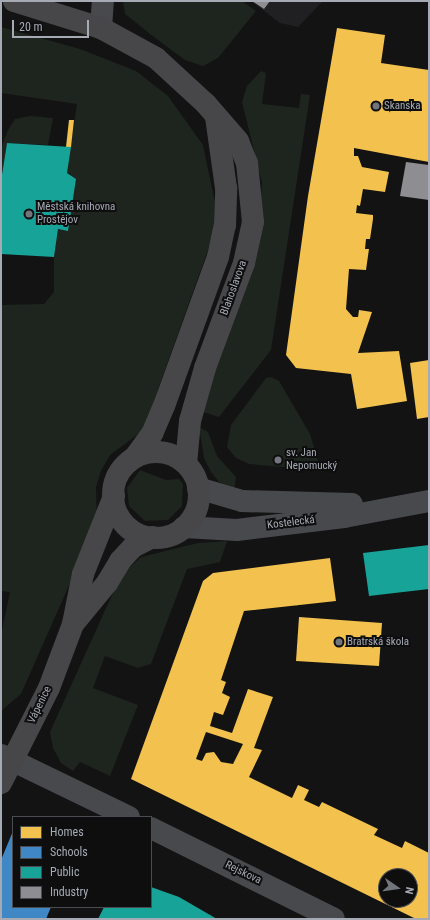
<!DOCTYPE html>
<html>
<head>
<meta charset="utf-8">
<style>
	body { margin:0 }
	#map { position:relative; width:430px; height:920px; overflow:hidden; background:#131314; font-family:"Roboto Condensed",sans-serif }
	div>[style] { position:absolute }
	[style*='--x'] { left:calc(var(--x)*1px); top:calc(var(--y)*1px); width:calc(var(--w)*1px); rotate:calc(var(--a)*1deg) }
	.built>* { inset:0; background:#202022 }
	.green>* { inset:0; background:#1e241e }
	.homes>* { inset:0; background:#f2c14e }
	.schools>* { inset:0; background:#3f88c5 }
	.public>* { inset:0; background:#17a398 }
	.industry>* { inset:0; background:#8d8d92 }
	.minor>* { height:22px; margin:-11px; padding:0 11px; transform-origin:11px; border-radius:11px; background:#48494c }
	.tertiary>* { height:22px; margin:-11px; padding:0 11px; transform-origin:11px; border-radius:11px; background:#48494c }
	.secondary>* { height:22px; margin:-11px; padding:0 11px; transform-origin:11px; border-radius:11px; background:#47474a }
	.secondary>.ring { margin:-11px; padding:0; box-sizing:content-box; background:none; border:22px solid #47474a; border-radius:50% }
	.dots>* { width:11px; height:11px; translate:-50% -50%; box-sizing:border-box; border:2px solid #0e0e0f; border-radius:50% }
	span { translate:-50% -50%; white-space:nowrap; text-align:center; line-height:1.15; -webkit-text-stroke:4px #0e0e0f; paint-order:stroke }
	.poi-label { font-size:11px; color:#a6aab4 }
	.left { translate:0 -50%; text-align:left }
	.street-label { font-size:11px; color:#a6aab4 }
	.frame { position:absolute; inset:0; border:2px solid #a6aab4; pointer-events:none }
	.legend { position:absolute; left:12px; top:816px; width:140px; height:92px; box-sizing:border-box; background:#0e0e0f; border:1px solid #4b4c51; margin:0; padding:5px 7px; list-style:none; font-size:12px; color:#a6aab4 }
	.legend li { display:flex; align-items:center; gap:8px; height:20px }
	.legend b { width:20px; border:1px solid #4b4c51 }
	.north { position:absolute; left:378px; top:868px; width:40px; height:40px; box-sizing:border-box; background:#0e0e0f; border:1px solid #4b4c51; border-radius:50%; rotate:103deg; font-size:11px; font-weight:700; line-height:16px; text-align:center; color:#a6aab4 }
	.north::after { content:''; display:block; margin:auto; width:14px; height:18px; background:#73757c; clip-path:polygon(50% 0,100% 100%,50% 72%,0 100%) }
	.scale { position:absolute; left:12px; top:20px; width:77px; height:18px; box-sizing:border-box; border:2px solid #a6aab4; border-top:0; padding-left:5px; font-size:12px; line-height:14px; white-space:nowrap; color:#a6aab4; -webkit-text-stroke:3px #0e0e0f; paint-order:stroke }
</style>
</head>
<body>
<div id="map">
	<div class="built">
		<div style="clip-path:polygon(251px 1px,323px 1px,298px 27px,280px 23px)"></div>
	</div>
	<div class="green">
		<div style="clip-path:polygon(123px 1px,242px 1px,256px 11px,218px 58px,203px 66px,185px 60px,154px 37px,125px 14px)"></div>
		<div style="clip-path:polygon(1px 27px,80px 49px,136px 71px,168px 96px,203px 145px,215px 203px,213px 236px,158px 389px,154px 411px,145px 429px,110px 455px,101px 471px,96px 487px,97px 522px,21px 694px,1px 711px,1px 635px,10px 592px,1px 591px,1px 305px,44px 304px,54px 292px,54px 257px,58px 229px,68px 231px,71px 174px,67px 173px,77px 104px,1px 93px)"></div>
		<div style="clip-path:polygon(261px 71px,266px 73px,262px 104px,299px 108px,301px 94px,310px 95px,271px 350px,219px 417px,200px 411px,257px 253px,262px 183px,242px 102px,247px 86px)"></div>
		<div style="clip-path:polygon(30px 116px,53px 118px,48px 145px,7px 143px,1px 181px,1px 148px,8px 130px,15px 119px)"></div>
		<div style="clip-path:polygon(271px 377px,279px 381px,310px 434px,319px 464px,317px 470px,249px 464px,236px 458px,227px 447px,231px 425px,266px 378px)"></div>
		<div style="clip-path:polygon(199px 427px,208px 432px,217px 456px,236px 477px,234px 491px,219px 482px,211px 472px,204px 458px)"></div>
		<div style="clip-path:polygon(140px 470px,166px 480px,179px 479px,183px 484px,182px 506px,168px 520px,145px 521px,129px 506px,127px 488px)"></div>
		<div style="clip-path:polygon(227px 541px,220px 562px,187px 569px,151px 664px,138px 668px,105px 656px,93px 688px,138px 705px,110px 776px,80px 762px,73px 771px,61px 763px,53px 748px,50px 732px,121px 575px,141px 557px,198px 543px)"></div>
	</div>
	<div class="homes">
		<div style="clip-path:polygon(337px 28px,385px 35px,381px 63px,429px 70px,429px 162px,354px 148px,354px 156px,358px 156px,362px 167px,389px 172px,385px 192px,363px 189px,360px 206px,357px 205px,356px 213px,373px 215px,373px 219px,370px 239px,366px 239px,365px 249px,369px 249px,366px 270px,349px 269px,346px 309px,353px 317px,358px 317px,359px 310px,372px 312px,358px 353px,399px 351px,407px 401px,357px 409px,351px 374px,296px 368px,286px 355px,308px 196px)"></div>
		<div style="clip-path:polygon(69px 120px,74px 120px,71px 147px,66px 147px)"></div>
		<div style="clip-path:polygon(429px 360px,429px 417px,417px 419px,410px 363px)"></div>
		<div style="clip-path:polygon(evenodd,330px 558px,336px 601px,244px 611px,221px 680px,226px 682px,222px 693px,230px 697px,223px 715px,214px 712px,210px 726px,232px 733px,248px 689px,273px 697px,254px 748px,262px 750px,249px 777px,292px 798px,298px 785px,309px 790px,304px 800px,319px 807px,322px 802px,378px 829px,374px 835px,402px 848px,405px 841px,429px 853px,429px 919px,416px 919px,131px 779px,203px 581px,213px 573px,330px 558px,206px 732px,243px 744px,233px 764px,221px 762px,214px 752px,206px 753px,202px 761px,196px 759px,206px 732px,330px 558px,386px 876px,410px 876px,410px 900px,386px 900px,386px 876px)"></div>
		<div style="clip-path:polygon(299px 617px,382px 623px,379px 666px,296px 661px)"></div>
	</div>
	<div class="schools">
		<div style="clip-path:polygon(13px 831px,13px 907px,51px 907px,46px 919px,1px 919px,1px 860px)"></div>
	</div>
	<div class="public">
		<div style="clip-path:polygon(7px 143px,71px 147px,67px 173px,76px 179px,68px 231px,58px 229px,54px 257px,1px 254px,1px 181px)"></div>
		<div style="clip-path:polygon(429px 545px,429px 589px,369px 596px,363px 553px)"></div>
		<div style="clip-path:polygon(151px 887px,179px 897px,217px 919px,98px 919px,104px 907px,151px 907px)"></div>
	</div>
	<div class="industry">
		<div style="clip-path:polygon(252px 1px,270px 1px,264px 9px)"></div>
		<div style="clip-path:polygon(406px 162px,429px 165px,429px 200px,400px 196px)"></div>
	</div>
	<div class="minor">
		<div style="--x:101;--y:28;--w:27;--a:-86"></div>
		<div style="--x:1;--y:755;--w:142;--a:25.8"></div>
		<div style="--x:151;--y:828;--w:204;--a:26.4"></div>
	</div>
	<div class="tertiary">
		<div style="--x:198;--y:488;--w:46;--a:16.5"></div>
		<div style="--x:242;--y:501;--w:110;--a:1.6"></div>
		<div style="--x:184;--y:527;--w:53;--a:3.2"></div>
		<div style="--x:237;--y:530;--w:108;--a:-6.9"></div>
		<div style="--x:344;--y:517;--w:86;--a:-10.7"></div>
	</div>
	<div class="secondary">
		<div style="--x:14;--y:1;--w:91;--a:17.2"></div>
		<div style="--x:101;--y:28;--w:63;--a:28.6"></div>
		<div style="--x:156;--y:58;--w:68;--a:42.6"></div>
		<div style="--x:206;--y:104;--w:49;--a:49.1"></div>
		<div style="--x:238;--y:141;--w:24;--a:68"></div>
		<div style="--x:247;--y:163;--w:59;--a:84.2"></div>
		<div style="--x:253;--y:222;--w:42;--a:102.4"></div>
		<div style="--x:244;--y:263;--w:112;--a:110.4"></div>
		<div style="--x:205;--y:368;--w:55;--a:105.8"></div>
		<div style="--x:190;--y:421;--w:43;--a:95.3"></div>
		<div class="ring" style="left:113px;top:452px;width:64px;height:64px"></div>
		<div style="--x:135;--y:457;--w:29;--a:-54"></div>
		<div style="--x:152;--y:434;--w:30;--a:-67"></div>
		<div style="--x:164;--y:406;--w:158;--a:-70.1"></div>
		<div style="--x:218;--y:257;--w:33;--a:-78"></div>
		<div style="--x:225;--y:225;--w:37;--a:-88"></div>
		<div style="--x:226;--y:188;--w:72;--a:-98"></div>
		<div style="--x:74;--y:623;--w:52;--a:-50.5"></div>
		<div style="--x:107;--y:583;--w:26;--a:-59"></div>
		<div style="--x:120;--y:561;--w:19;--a:-47"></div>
		<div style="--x:133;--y:547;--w:22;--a:-27"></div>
		<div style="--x:1;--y:783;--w:106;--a:-63.2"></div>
		<div style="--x:49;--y:688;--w:68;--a:-69.4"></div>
		<div style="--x:73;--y:624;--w:51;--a:-78.7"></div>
		<div style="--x:83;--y:574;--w:84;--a:-68.3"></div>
	</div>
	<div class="dots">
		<div style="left:376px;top:106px;background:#73757c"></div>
		<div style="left:29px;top:214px;background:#73757c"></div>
		<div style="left:278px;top:460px;background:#73757c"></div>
		<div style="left:339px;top:642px;background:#73757c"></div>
	</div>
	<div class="poi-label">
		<span class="left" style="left:384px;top:106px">Skanska</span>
		<span class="left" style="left:37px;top:214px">Městská knihovna<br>Prostějov</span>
		<span class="left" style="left:286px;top:460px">sv. Jan<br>Nepomucký</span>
		<span class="left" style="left:347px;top:642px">Bratrská škola</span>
	</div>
	<div class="street-label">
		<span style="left:234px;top:288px;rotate:-70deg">Blahoslavova</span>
		<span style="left:291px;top:523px;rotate:-7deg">Kostelecká</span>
		<span style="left:40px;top:705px;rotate:-64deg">Vápenice</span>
		<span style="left:243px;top:873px;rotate:26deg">Rejskova</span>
	</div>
	<div class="frame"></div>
	<ul class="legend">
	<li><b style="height:11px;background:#f2c14e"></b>Homes</li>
	<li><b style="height:11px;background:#3f88c5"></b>Schools</li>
	<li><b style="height:11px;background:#17a398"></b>Public</li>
	<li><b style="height:11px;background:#8d8d92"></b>Industry</li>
	</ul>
	<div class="north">N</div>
	<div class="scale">20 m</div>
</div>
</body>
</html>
